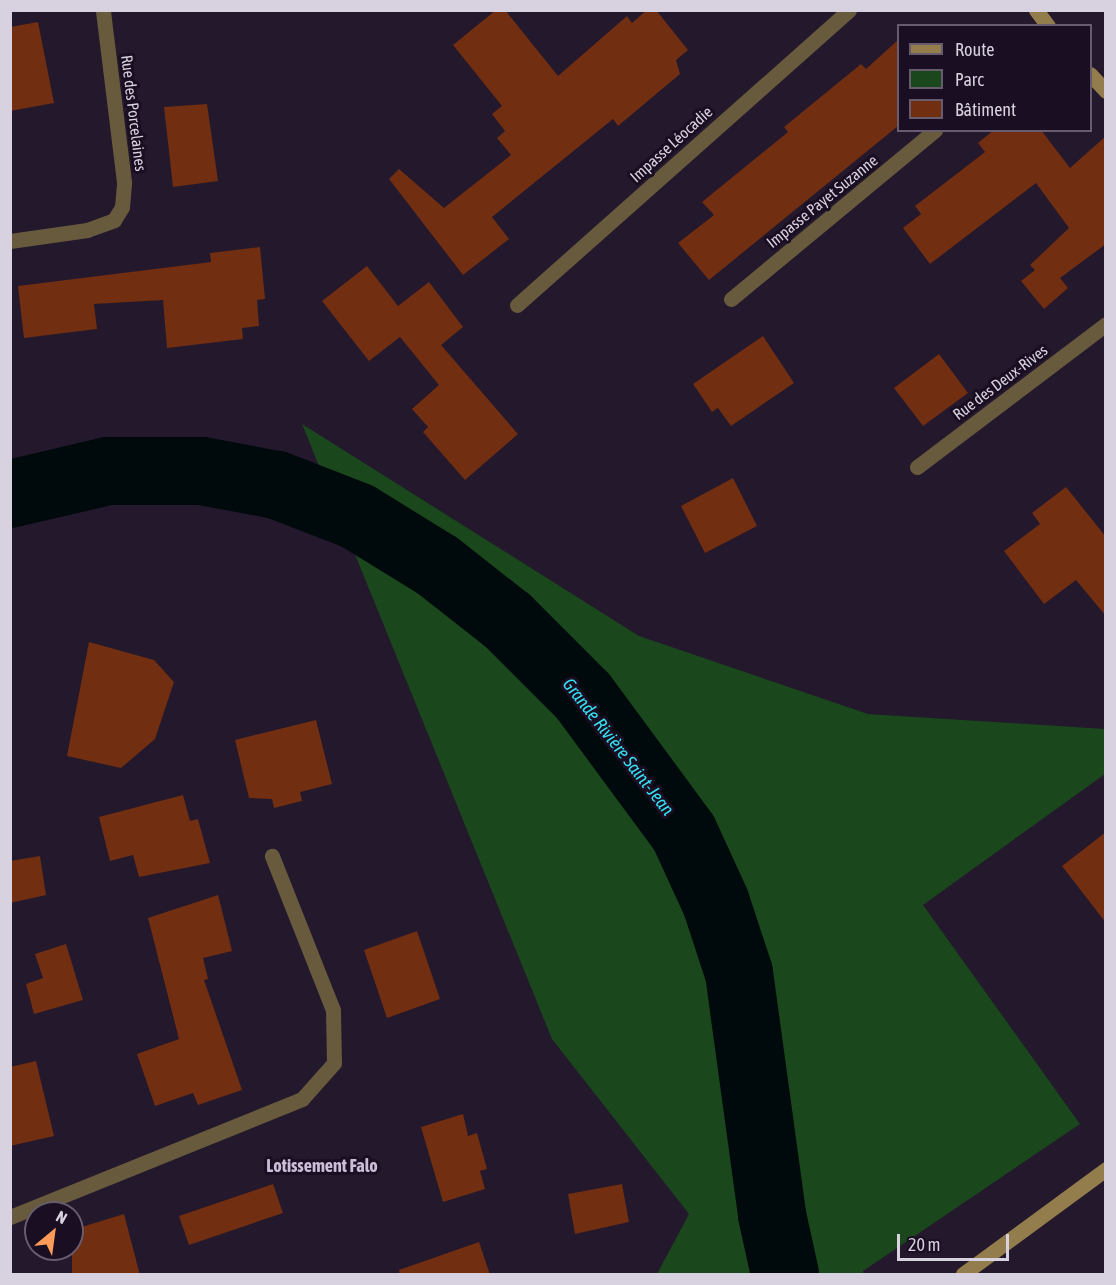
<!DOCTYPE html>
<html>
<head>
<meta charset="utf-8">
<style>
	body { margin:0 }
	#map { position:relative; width:1116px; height:1285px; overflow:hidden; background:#23182c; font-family:"Asap Condensed",sans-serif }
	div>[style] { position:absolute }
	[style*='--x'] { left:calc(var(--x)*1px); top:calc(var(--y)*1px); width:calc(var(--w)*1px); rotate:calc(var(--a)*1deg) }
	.green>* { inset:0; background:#1a471c }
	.river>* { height:68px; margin:-34px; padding:0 34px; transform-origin:34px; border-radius:34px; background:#00090b }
	.building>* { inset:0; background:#712e10 }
	.street>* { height:15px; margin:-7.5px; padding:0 7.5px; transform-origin:7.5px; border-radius:7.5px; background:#685a3d }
	.secondary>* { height:15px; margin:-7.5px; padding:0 7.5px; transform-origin:7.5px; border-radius:7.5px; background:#937d4d }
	span { translate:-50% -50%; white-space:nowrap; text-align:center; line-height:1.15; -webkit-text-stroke:6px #1a0e22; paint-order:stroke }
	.street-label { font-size:16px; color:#d8d1df }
	.water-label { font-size:18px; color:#35e2f3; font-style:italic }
	.neighbourhood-label { font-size:18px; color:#cbbcd7; font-weight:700 }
	.frame { position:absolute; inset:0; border:12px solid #d8d1df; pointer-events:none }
	.legend { position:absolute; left:897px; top:24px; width:195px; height:108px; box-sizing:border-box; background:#1a0e22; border:2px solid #665c6e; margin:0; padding:8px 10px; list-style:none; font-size:18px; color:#d8d1df }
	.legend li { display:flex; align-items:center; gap:12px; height:30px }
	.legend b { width:30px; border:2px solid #665c6e }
	.north { position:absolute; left:24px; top:1201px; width:60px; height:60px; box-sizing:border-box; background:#1a0e22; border:2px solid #665c6e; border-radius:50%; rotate:29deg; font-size:16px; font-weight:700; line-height:24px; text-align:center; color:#d8d1df }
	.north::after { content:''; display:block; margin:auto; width:21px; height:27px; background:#ff9b59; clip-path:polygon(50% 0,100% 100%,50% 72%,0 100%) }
	.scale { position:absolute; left:897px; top:1234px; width:112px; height:27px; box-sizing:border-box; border:3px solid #d8d1df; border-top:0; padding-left:8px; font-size:18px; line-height:21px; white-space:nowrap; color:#d8d1df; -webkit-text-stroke:4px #1a0e22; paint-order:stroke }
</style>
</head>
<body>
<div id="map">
	<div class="green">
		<div style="clip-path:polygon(302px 424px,639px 636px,868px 714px,1105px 729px,1105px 774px,923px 905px,1080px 1124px,863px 1271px,864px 1274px,657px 1274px,689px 1214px,552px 1039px)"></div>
	</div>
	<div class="river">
		<div style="--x:10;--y:494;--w:101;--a:-13.2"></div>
		<div style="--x:108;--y:471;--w:94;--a:0"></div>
		<div style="--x:202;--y:471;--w:76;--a:10.6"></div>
		<div style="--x:277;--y:485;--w:86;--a:21.2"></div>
		<div style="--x:357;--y:516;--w:95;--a:31.7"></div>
		<div style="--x:438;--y:566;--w:89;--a:38.2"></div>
		<div style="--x:508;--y:621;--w:106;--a:45"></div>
		<div style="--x:583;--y:696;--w:170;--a:53.6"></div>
		<div style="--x:684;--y:833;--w:77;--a:65.4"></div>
		<div style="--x:716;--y:903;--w:74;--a:71.8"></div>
		<div style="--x:739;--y:973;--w:244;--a:82.2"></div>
		<div style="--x:772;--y:1215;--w:60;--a:77.6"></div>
	</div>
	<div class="building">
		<div style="clip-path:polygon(496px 10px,505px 10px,558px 76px,627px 16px,632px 23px,647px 10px,656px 10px,688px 50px,676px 60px,680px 74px,618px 126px,613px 119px,492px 217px,509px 239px,463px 275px,389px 179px,399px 169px,444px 208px,511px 155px,497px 138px,505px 131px,492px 114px,502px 106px,453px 45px)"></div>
		<div style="clip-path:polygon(38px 22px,54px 103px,10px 111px,10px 27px)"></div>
		<div style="clip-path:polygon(898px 40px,898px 126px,709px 280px,678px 243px,714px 215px,702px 202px,788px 132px,784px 127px,861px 64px,866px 69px)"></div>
		<div style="clip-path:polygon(207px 104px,218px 181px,173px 187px,164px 107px)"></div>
		<div style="clip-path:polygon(994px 130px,1041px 130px,1070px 168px,1106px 136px,1106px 244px,1060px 278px,1068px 288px,1044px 309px,1021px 281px,1035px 270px,1030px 265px,1069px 228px,1036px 183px,930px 264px,903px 228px,921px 214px,915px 206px,985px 152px,978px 143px)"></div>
		<div style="clip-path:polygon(260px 247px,265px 299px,257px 300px,259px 326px,242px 328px,243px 339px,167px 348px,163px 300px,94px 304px,97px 329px,24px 338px,18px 286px,211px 262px,210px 253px)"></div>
		<div style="clip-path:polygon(367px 266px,398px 306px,429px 282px,463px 327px,441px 345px,518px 434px,465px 480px,423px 432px,428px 427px,412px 409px,439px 385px,400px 337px,369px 361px,322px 301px)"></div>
		<div style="clip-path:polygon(763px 336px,794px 383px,731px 426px,718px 408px,712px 412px,693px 384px)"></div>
		<div style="clip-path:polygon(939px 354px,968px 393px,923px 426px,894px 388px)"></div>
		<div style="clip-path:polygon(733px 478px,757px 526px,705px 553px,681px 506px)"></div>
		<div style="clip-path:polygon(1066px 487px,1106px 537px,1106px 616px,1076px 580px,1044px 604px,1004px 551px,1040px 524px,1032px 513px)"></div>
		<div style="clip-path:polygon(89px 642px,154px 660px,174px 682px,155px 739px,121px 768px,67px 756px)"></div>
		<div style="clip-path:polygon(316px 720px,332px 784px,300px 792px,302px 801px,274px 808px,272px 799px,249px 798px,235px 740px)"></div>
		<div style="clip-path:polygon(183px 795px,190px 821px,198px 819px,210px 863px,139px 877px,133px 855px,110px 861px,99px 817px)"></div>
		<div style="clip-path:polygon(1106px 832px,1106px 923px,1062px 866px)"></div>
		<div style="clip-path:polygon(40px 856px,46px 895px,10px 903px,10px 861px)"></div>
		<div style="clip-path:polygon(218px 895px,232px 951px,203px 958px,208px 979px,204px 980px,242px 1090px,198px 1105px,193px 1093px,155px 1106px,137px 1054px,179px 1039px,148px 918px)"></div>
		<div style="clip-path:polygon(417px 931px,440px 999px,387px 1018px,364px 950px)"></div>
		<div style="clip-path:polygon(66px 944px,83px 1000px,34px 1014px,26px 984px,43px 978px,35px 954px)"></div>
		<div style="clip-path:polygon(36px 1061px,54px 1136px,10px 1146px,10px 1067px)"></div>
		<div style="clip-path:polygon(463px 1114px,468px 1136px,477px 1133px,487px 1169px,480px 1171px,485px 1189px,443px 1202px,421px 1127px)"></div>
		<div style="clip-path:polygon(273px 1184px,283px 1213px,189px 1245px,179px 1216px)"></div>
		<div style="clip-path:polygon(622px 1184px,629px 1222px,575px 1234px,568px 1194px)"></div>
		<div style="clip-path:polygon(124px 1214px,140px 1275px,72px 1275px,72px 1230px)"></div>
		<div style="clip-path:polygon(479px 1242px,490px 1275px,400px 1275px,399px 1270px)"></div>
	</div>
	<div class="street">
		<div style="--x:10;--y:241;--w:78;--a:-8.1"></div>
		<div style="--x:87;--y:230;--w:29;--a:-20"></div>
		<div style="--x:114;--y:220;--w:15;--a:-58"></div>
		<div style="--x:122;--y:207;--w:25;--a:-85"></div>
		<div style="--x:124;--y:182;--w:173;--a:-97"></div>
		<div style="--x:731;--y:299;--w:265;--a:-39.6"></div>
		<div style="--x:517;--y:305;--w:444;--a:-41.6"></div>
		<div style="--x:917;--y:467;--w:237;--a:-37.1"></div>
		<div style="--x:10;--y:1217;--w:315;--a:-22"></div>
		<div style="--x:302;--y:1099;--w:48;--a:-48.4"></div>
		<div style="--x:334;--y:1063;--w:53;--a:-91.1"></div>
		<div style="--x:333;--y:1010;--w:166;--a:-111.6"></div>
	</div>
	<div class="secondary">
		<div style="--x:1036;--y:10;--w:20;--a:53"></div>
		<div style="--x:1090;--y:74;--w:23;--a:47"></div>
		<div style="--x:963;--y:1274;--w:177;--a:-36.3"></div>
	</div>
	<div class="street-label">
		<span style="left:134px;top:113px;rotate:83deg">Rue des Porcelaines</span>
		<span style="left:671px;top:144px;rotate:-42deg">Impasse Léocadie</span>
		<span style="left:822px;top:201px;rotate:-39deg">Impasse Payet Suzanne</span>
		<span style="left:1000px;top:382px;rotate:-37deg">Rue des Deux-Rives</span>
	</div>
	<div class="water-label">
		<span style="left:618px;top:747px;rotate:52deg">Grande Rivière Saint-Jean</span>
	</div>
	<div class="neighbourhood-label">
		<span style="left:322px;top:1166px">Lotissement Falo</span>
	</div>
	<div class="frame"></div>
	<ul class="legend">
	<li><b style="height:8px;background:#937d4d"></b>Route</li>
	<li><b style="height:16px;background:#1a471c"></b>Parc</li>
	<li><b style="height:16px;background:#712e10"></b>Bâtiment</li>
	</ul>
	<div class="north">N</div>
	<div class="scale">20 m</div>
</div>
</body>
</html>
